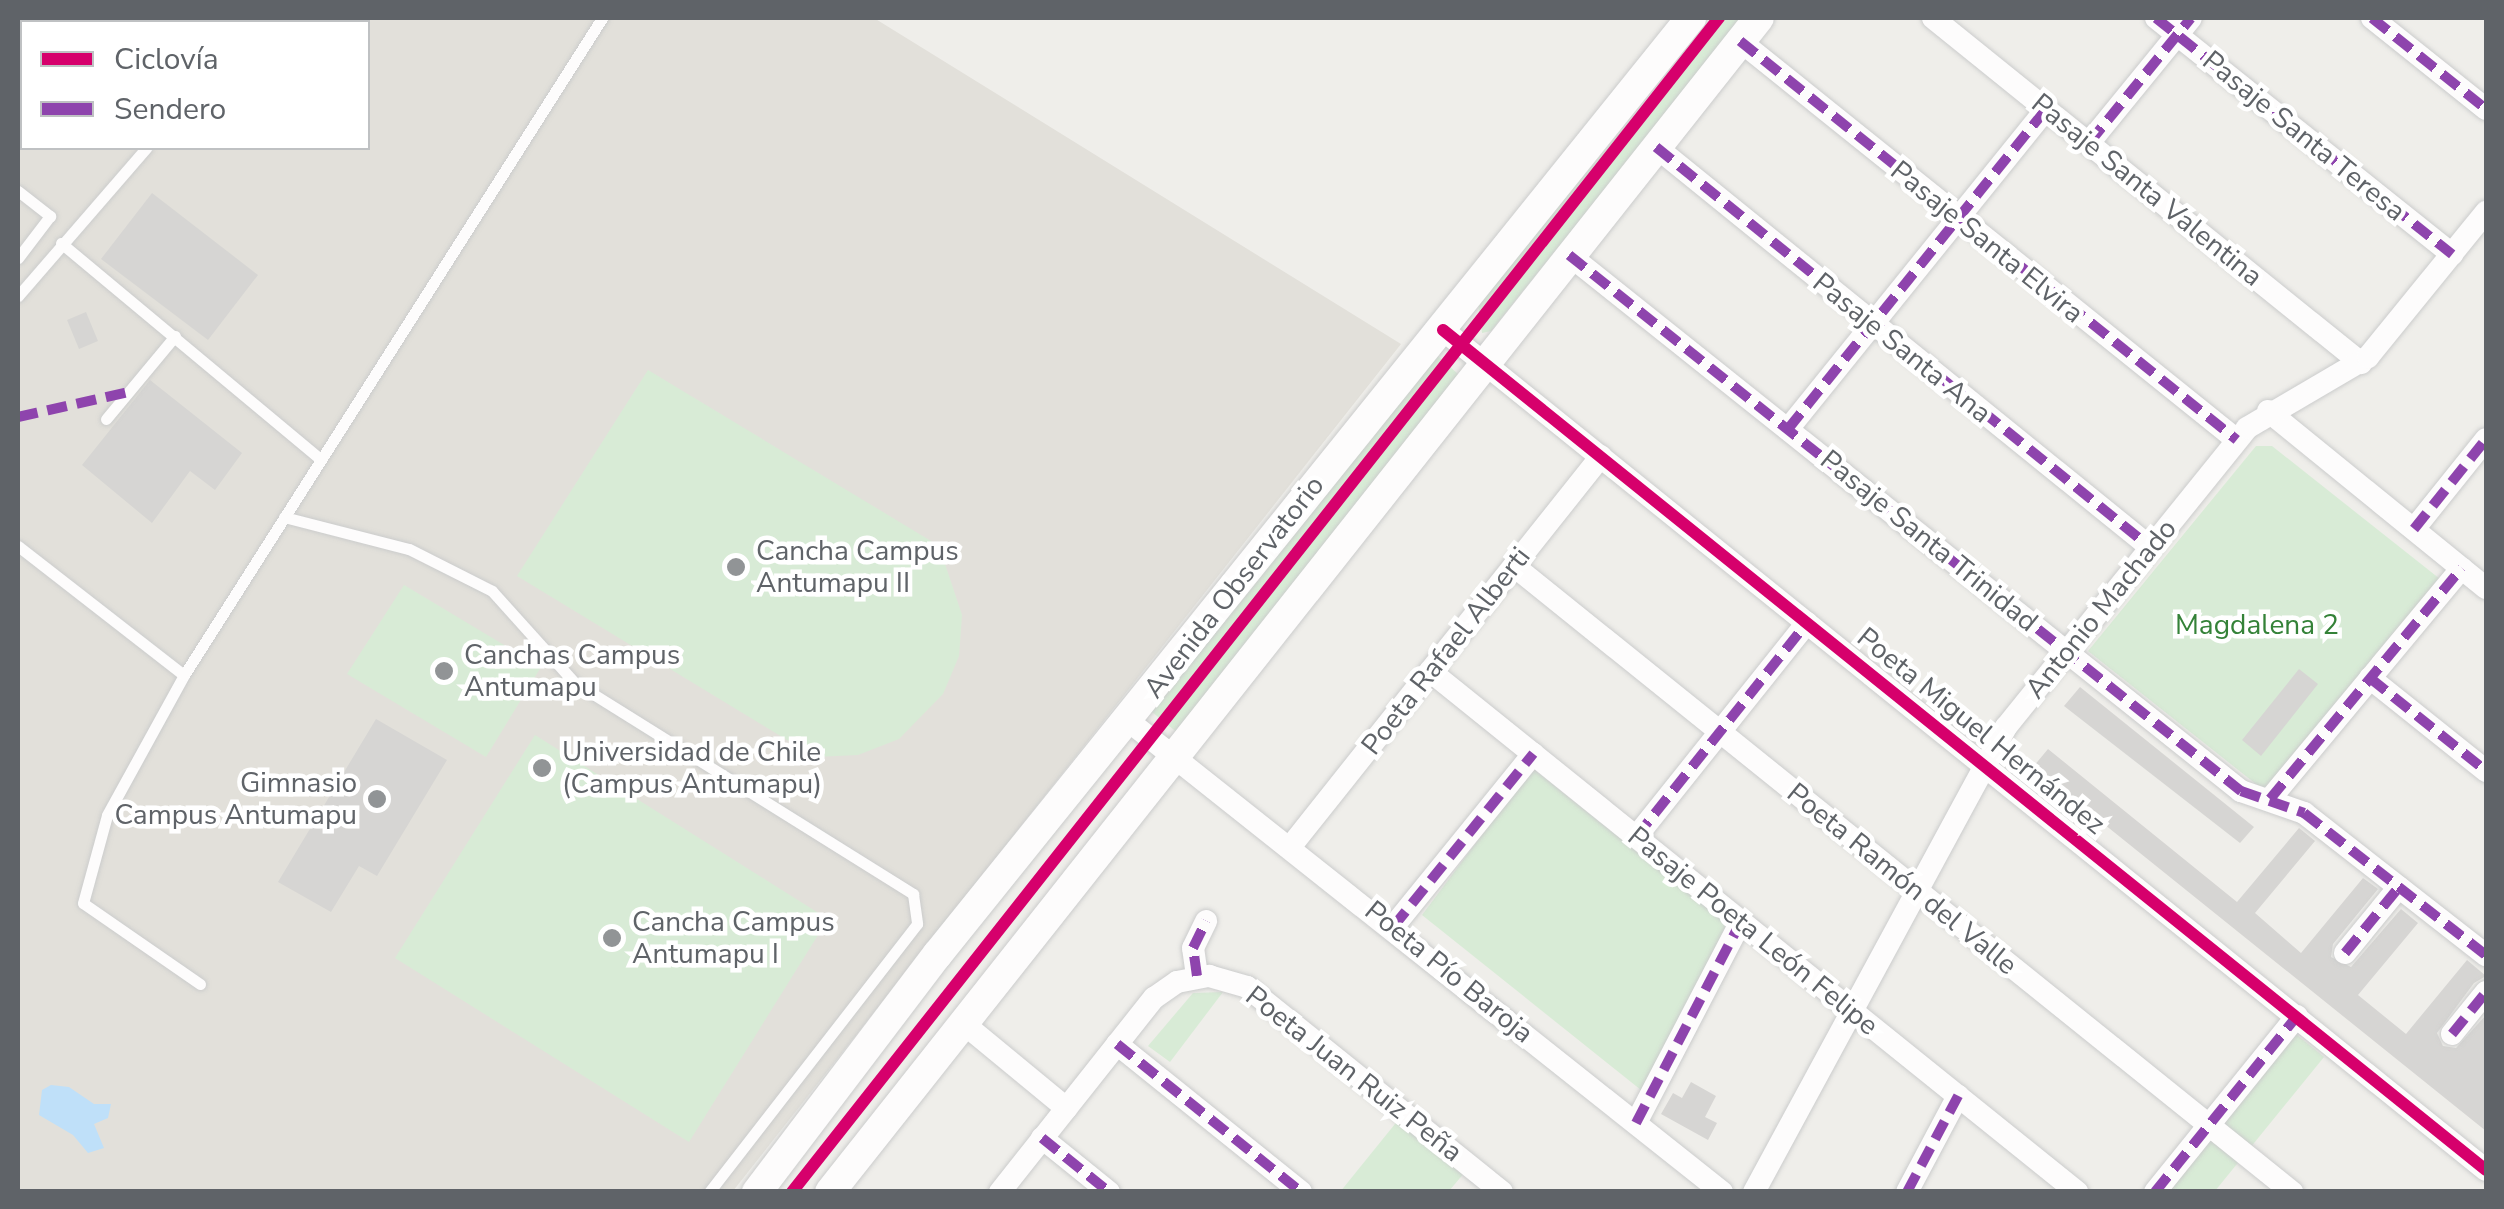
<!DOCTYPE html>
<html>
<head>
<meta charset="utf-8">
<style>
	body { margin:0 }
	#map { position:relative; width:2504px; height:1209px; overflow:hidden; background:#efeeea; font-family:"Nunito Sans",sans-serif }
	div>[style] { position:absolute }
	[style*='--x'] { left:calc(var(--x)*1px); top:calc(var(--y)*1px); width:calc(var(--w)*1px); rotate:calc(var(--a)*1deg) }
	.education>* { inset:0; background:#e2e0da }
	.green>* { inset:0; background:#d8ebd6 }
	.water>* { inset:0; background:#bfe0f9 }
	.building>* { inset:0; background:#d6d5d3 }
	.roads { filter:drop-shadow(0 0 2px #cbcccc) drop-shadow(0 0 2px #cbcccc) }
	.service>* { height:11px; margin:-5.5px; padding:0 5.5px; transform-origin:5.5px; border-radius:5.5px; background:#fdfcfc }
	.minor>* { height:22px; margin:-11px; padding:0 11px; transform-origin:11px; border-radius:11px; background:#fdfcfc }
	.secondary>* { height:30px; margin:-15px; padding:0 15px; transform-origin:15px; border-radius:15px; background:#fdfcfc }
	.quiet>* { height:10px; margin-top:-5px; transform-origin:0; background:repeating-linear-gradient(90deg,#8e44ad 0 20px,transparent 0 30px) }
	.cycleway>* { height:12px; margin:-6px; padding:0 6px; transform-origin:6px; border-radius:6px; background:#d6006c }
	.dots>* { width:28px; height:28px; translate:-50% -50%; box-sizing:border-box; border:5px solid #fff; border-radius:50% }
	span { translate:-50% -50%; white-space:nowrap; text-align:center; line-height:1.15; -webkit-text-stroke:9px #fff; paint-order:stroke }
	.street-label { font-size:28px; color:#5f6368 }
	.poi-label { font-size:28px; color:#5f6368 }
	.left { translate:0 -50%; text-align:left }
	.right { translate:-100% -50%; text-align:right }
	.park-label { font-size:28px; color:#348238 }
	.frame { position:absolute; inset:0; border:20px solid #5f6368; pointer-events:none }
	.legend { position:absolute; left:20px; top:20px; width:350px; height:130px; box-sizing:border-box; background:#fff; border:2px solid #bfc1c3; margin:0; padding:12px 18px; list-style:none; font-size:30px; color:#5f6368 }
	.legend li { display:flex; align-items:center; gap:20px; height:50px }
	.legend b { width:50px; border:2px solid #bfc1c3 }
</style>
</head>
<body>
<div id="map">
	<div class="education">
		<div style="clip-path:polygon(evenodd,18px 18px,874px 18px,1401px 344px,733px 1191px,18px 1191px,18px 18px,22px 22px,368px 22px,368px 148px,22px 148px,22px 22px)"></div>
	</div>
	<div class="green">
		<div style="clip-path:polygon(1715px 18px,1742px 18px,1491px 331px,1482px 333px,1478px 303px)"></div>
		<div style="clip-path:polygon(1429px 348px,1458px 374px,1179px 734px,1141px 703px)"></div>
		<div style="clip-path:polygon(648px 370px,931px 541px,943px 558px,962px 615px,959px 656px,943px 694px,899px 739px,858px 755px,815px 757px,517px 576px)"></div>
		<div style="clip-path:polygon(2256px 446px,2272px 446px,2440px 579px,2266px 792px,2088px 651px)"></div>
		<div style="clip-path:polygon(404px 585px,541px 667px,486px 757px,347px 674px)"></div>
		<div style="clip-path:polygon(535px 735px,828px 919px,689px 1142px,395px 958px)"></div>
		<div style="clip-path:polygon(1532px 768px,1730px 926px,1641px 1090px,1422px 915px)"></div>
		<div style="clip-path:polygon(1223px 992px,1170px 1062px,1148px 1046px,1193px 993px)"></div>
		<div style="clip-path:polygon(2296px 1034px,2324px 1057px,2215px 1191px,2169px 1192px)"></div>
		<div style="clip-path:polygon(1399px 1119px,1465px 1172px,1449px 1191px,1340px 1192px)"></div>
	</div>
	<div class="water">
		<div style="clip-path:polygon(51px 1085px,69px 1087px,94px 1104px,111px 1104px,108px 1118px,94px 1124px,104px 1148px,88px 1153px,73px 1135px,39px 1115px,42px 1090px)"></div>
	</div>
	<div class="building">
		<div style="clip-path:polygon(152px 193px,258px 275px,208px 340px,101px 259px)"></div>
		<div style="clip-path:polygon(86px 312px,98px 341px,79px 349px,67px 320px)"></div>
		<div style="clip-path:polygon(150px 380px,242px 453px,215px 490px,190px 471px,152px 523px,82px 465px)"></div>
		<div style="clip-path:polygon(2299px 669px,2318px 684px,2261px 756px,2242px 740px)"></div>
		<div style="clip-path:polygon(2080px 687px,2254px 827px,2240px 843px,2064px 706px)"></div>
		<div style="clip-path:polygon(376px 719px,447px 760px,377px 876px,359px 866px,331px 912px,278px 882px)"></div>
		<div style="clip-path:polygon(2048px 749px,2237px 902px,2299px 828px,2304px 832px,2315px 841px,2255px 913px,2301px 953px,2363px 878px,2378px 889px,2333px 944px,2331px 957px,2351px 967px,2401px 909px,2418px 923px,2358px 995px,2406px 1034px,2467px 960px,2486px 976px,2474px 983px,2437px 1033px,2443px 1046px,2456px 1048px,2486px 1015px,2486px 1131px,2033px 767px)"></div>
		<div style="clip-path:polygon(1691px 1082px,1716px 1096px,1705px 1117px,1717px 1123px,1708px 1140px,1661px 1114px,1673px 1093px,1682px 1098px)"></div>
	</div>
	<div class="roads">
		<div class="service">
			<div style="--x:151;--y:18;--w:8;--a:30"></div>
			<div style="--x:18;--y:191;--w:41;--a:38"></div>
			<div style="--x:50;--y:216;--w:53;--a:127.3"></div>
			<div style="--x:61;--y:243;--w:337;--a:39.8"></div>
			<div style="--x:18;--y:296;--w:196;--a:-49.1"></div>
			<div style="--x:106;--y:419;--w:108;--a:-50.3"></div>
			<div style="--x:284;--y:517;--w:129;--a:14.4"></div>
			<div style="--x:409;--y:549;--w:93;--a:26.8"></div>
			<div style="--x:492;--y:591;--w:122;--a:48"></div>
			<div style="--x:574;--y:682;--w:400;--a:32"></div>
			<div style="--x:913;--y:894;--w:30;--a:82"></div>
			<div style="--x:917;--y:924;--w:339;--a:127.8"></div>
			<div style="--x:18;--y:546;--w:210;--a:37.9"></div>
			<div style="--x:200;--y:984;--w:142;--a:-145.3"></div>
			<div style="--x:83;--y:903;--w:91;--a:-74.7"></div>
			<div style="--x:107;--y:815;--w:160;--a:-61.2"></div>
			<div style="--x:184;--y:675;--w:779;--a:-57.53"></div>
		</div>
		<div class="minor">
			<div style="--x:1933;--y:18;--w:550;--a:38.87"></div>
			<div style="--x:2156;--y:18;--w:379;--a:38.6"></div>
			<div style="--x:2372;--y:18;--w:146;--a:38.6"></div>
			<div style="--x:1740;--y:41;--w:637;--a:38.76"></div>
			<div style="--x:2089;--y:143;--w:161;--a:-50.8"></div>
			<div style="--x:1656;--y:147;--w:636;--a:39"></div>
			<div style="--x:1569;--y:255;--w:860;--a:38.58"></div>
			<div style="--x:2241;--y:791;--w:67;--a:19.2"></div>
			<div style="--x:2304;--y:813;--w:231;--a:38"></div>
			<div style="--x:1443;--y:330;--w:1339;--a:38.85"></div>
			<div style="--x:2268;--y:411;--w:281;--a:39.1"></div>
			<div style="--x:1788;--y:429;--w:411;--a:-51.1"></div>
			<div style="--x:2414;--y:529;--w:115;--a:-51.3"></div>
			<div style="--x:1514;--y:566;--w:999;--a:38.82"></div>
			<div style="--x:1430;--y:671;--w:831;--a:38.84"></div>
			<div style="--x:2370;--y:678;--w:149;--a:38.7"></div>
			<div style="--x:1126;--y:719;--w:761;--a:38.44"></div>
			<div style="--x:2270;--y:799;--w:300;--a:-50.3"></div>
			<div style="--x:1636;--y:837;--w:274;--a:-51.4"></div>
			<div style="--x:1291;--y:846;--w:498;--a:-51.5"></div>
			<div style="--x:1393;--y:927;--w:223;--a:-51"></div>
			<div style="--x:2345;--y:953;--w:85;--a:-50.7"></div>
			<div style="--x:1197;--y:976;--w:28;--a:-98"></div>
			<div style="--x:1193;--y:948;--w:30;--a:-64"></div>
			<div style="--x:963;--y:1023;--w:134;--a:39.5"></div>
			<div style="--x:2452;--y:1034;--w:54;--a:-51"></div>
			<div style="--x:1117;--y:1044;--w:236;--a:38.8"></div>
			<div style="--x:1636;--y:1123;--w:228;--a:-62.5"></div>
			<div style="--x:1042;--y:1138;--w:86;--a:38.9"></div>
			<div style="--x:1000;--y:1192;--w:248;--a:-51.6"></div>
			<div style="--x:1154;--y:998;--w:28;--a:-35"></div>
			<div style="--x:1177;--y:982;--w:33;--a:-11"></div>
			<div style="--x:1209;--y:976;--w:40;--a:16"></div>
			<div style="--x:1247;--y:987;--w:327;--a:38.8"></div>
			<div style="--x:1754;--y:1192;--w:529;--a:-61.55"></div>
			<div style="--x:2006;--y:727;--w:384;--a:-51.1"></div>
			<div style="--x:2247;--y:428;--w:140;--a:-30.4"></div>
			<div style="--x:2368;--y:357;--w:187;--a:-50.9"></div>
			<div style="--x:1907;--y:1192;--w:109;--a:-62"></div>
			<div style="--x:2155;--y:1192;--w:226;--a:-51.1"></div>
		</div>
		<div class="secondary">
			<div style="--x:757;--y:1192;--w:298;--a:-52.8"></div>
			<div style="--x:937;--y:955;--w:1203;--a:-51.18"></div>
			<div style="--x:830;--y:1192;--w:1497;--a:-51.65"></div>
		</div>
	</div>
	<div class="quiet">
		<div style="--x:2156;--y:18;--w:379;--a:38.6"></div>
		<div style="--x:2372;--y:18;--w:146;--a:38.6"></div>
		<div style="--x:1740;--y:41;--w:637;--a:38.76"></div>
		<div style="--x:2089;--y:143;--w:161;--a:-50.8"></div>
		<div style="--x:1656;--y:147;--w:636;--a:39"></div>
		<div style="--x:1569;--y:255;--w:860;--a:38.58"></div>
		<div style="--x:2241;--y:791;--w:67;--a:19.2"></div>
		<div style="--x:2304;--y:813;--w:231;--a:38"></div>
		<div style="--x:18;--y:417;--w:114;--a:-12.7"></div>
		<div style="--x:1788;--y:429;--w:411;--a:-51.1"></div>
		<div style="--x:2414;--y:529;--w:115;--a:-51.3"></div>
		<div style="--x:2370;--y:678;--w:149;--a:38.7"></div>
		<div style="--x:2270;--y:799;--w:300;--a:-50.3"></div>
		<div style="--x:1636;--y:837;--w:274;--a:-51.4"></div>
		<div style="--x:1393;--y:927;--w:223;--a:-51"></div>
		<div style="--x:2345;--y:953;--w:85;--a:-50.7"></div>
		<div style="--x:1197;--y:976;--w:28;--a:-98"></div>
		<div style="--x:1193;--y:948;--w:30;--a:-64"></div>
		<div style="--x:2452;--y:1034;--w:54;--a:-51"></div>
		<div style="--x:1117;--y:1044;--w:236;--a:38.8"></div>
		<div style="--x:1636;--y:1123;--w:228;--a:-62.5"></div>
		<div style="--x:1042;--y:1138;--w:86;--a:38.9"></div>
		<div style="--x:1907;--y:1192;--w:109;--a:-62"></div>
		<div style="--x:2155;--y:1192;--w:226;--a:-51.1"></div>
	</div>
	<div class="cycleway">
		<div style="--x:1443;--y:330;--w:1339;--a:38.85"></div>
		<div style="--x:792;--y:1192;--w:1496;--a:-51.71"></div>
	</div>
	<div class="dots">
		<div style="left:736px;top:567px;background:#919496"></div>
		<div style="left:444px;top:671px;background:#919496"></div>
		<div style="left:542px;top:768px;background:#919496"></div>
		<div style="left:377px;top:799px;background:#919496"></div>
		<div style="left:612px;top:938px;background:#919496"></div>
	</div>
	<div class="street-label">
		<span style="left:2304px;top:136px;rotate:39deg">Pasaje Santa Teresa</span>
		<span style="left:2147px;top:190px;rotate:39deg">Pasaje Santa Valentina</span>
		<span style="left:1987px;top:242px;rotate:39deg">Pasaje Santa Elvira</span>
		<span style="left:1902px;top:348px;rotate:39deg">Pasaje Santa Ana</span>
		<span style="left:1929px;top:541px;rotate:39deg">Pasaje Santa Trinidad</span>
		<span style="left:1234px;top:587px;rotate:-52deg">Avenida Observatorio</span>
		<span style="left:2101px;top:609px;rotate:-51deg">Antonio Machado</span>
		<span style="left:1446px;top:651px;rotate:-52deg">Poeta Rafael Alberti</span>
		<span style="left:1981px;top:731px;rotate:39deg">Poeta Miguel Hernández</span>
		<span style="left:1902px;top:879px;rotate:39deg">Poeta Ramón del Valle</span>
		<span style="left:1753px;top:931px;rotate:39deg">Pasaje Poeta León Felipe</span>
		<span style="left:1449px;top:972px;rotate:39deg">Poeta Pío Baroja</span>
		<span style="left:1354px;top:1074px;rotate:38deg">Poeta Juan Ruiz Peña</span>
	</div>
	<div class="poi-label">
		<span class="left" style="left:756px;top:567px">Cancha Campus<br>Antumapu II</span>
		<span class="left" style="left:464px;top:671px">Canchas Campus<br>Antumapu</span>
		<span class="left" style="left:562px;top:768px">Universidad de Chile<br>(Campus Antumapu)</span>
		<span class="right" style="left:357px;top:799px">Gimnasio<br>Campus Antumapu</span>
		<span class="left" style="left:632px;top:938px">Cancha Campus<br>Antumapu I</span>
	</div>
	<div class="park-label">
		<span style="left:2257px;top:625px">Magdalena 2</span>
	</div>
	<div class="frame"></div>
	<ul class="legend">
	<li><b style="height:12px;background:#d6006c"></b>Ciclovía</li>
	<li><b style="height:12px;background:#8e44ad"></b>Sendero</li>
	</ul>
</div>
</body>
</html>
